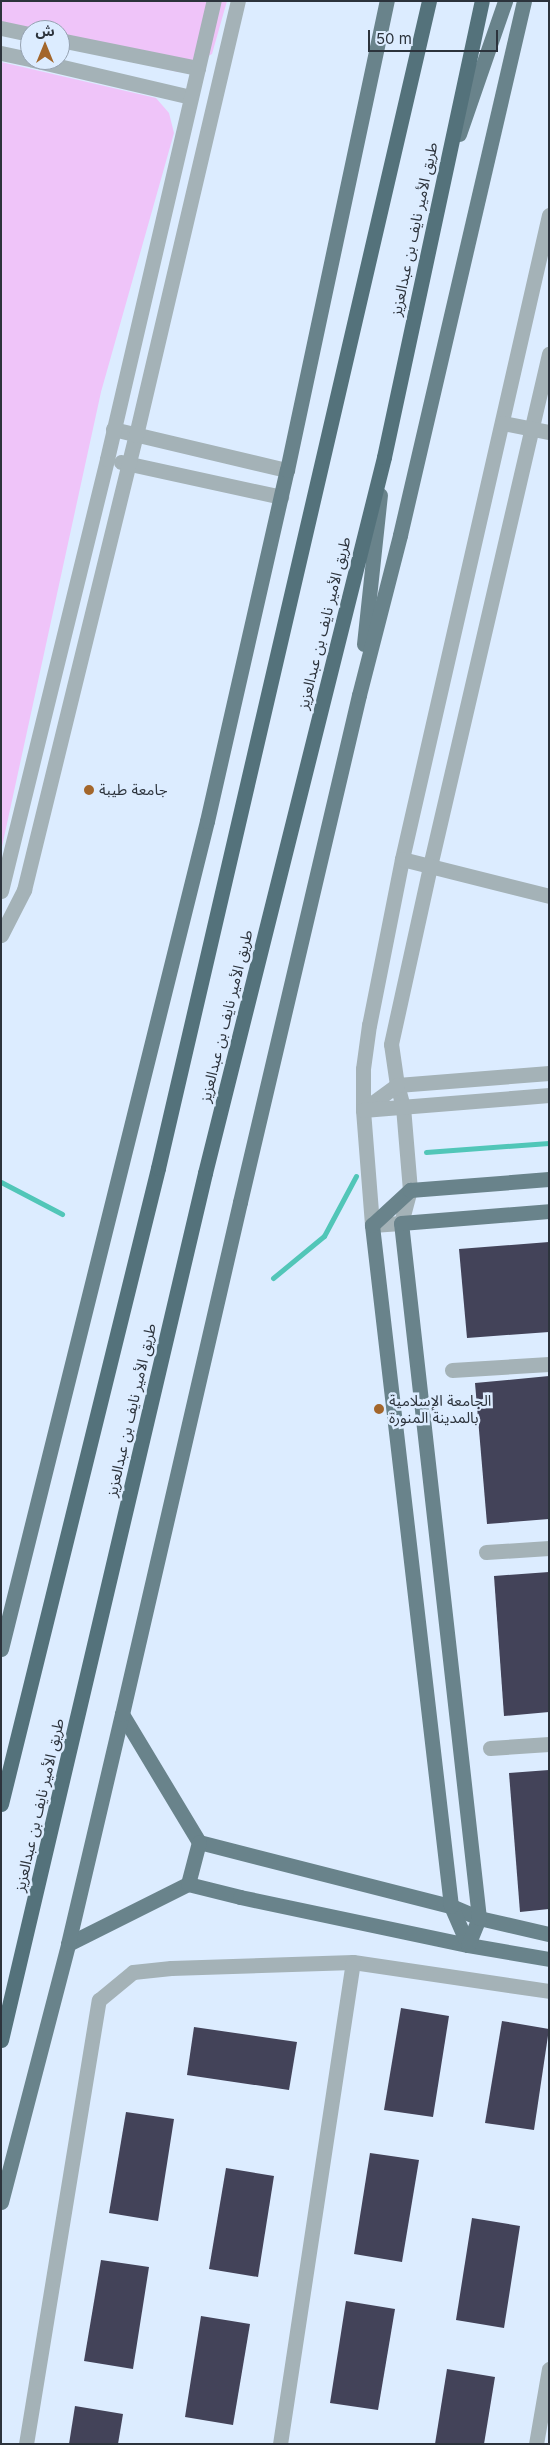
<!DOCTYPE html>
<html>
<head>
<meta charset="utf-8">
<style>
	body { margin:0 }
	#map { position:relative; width:550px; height:2445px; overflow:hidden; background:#dcecff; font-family:Inter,"Noto Sans Arabic",sans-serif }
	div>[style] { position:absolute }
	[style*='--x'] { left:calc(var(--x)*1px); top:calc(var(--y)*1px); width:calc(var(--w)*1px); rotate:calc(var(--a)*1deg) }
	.green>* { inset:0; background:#efc4f9 }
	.stream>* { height:5px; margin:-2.5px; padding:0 2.5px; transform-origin:2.5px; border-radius:2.5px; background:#51c6b8 }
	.building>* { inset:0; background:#434359 }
	.minor>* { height:15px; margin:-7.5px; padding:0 7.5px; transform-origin:7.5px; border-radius:7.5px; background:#a4b2b7 }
	.major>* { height:15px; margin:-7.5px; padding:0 7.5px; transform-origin:7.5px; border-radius:7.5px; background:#69838b }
	.highway>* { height:15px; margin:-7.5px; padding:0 7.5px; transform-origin:7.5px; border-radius:7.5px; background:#54727b }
	.dots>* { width:14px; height:14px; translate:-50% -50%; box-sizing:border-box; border:2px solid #dcecff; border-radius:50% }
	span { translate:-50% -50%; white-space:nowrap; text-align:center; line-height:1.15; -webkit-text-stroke:5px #dcecff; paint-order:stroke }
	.street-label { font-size:15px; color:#2c333c }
	.poi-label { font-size:15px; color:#2c333c }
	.left { translate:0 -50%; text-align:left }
	.frame { position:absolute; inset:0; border:2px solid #2c333c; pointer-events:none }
	.north { position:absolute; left:20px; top:20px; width:50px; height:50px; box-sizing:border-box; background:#dcecff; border:1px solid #96a2b1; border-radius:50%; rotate:0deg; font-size:14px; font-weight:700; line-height:20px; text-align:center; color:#2c333c }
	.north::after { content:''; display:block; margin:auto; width:18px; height:22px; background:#a3662b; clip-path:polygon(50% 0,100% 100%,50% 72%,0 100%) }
	.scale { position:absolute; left:368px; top:30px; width:130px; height:22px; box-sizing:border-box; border:2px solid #2c333c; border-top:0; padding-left:6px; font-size:15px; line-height:18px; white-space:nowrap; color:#2c333c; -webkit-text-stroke:4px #dcecff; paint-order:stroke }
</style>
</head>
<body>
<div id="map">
	<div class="green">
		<div style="clip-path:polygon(1px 1px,227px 1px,212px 54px,178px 72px,60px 44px,60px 30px,1px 31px)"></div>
		<div style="clip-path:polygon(1px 62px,156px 98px,169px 113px,174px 133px,101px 392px,1px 851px)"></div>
	</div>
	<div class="stream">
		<div style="--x:426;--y:1152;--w:123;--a:-4.2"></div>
		<div style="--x:1;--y:1182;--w:69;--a:27.7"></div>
		<div style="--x:273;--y:1278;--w:66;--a:-39.5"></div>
		<div style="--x:324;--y:1236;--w:68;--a:-61.9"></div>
	</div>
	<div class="building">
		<div style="clip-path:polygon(549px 1242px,549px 1332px,467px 1338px,459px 1249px)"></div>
		<div style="clip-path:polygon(549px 1376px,549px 1519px,487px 1524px,475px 1383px)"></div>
		<div style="clip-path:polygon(549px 1572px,549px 1712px,504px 1716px,494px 1576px)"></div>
		<div style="clip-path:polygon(549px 1770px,549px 1909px,520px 1912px,509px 1773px)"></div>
		<div style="clip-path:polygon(401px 2008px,449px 2016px,433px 2117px,384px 2110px)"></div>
		<div style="clip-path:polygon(502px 2021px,549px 2029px,534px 2130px,485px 2123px)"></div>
		<div style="clip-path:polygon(194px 2027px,297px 2042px,289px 2090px,187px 2075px)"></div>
		<div style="clip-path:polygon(126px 2112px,174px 2119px,158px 2221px,109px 2213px)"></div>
		<div style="clip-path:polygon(370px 2153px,419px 2160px,402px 2262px,354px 2254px)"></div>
		<div style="clip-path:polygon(226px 2168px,274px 2176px,258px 2277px,209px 2269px)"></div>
		<div style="clip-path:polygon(472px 2218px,520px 2226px,504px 2328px,456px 2320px)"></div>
		<div style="clip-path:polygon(101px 2260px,149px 2267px,133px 2369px,84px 2361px)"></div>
		<div style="clip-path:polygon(346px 2301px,395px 2309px,378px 2410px,330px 2403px)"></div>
		<div style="clip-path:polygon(201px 2316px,250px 2324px,233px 2425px,185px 2417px)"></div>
		<div style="clip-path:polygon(447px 2369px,495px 2377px,484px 2444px,435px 2444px)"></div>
		<div style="clip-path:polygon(75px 2406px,123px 2414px,118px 2444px,69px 2444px)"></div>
	</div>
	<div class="minor">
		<div style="--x:1;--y:28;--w:30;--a:12"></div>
		<div style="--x:60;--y:40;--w:141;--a:11.5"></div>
		<div style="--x:1;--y:53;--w:30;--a:12"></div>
		<div style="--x:33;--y:60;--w:162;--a:13.2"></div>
		<div style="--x:549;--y:215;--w:661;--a:102.86"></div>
		<div style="--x:402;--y:859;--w:169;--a:101.2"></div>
		<div style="--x:369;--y:1025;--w:44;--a:97.8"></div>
		<div style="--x:363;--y:1069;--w:41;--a:90"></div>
		<div style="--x:363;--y:1110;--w:115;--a:85.5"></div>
		<div style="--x:372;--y:1225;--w:29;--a:-4"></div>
		<div style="--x:401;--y:1223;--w:34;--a:-75"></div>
		<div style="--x:410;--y:1190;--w:83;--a:-94.8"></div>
		<div style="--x:403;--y:1107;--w:23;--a:-105"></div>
		<div style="--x:397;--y:1085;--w:41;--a:-98.3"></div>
		<div style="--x:391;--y:1044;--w:182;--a:-77.6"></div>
		<div style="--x:430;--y:866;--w:526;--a:-76.92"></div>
		<div style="--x:503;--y:423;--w:47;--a:11.1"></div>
		<div style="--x:113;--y:429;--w:179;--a:13.3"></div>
		<div style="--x:121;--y:462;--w:164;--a:12.3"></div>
		<div style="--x:402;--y:859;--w:152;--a:14.1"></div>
		<div style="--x:1;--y:891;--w:445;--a:-76.2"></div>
		<div style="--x:107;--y:459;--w:470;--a:-76.9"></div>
		<div style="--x:1;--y:935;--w:51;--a:-62.9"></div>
		<div style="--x:24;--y:890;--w:469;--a:-76.2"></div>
		<div style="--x:136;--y:435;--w:446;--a:-76.8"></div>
		<div style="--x:549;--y:1073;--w:152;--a:175.5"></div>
		<div style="--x:397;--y:1085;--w:42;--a:143.7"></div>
		<div style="--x:363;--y:1110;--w:187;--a:-4.6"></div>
		<div style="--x:452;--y:1370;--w:97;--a:-3.5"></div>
		<div style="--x:486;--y:1552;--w:63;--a:-3.6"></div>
		<div style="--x:490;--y:1748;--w:59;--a:-3.9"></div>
		<div style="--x:26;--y:2444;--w:450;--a:-80.7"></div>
		<div style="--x:99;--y:2000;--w:44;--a:-39.5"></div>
		<div style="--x:133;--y:1972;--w:38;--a:-6"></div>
		<div style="--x:171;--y:1968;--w:182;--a:-1.9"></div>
		<div style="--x:353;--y:1962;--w:198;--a:8.4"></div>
		<div style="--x:280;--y:2444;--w:487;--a:-81.4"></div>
		<div style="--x:536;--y:2444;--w:76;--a:-80.2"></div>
	</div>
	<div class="major">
		<div style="--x:459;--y:134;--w:141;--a:-70.9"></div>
		<div style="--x:364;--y:644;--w:150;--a:-83.9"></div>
		<div style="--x:1;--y:1649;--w:853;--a:-76.03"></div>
		<div style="--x:207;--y:821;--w:360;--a:-77.2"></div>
		<div style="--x:287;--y:470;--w:480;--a:-78"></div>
		<div style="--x:122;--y:1714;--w:149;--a:59"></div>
		<div style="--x:199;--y:1842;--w:260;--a:14.3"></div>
		<div style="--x:451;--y:1906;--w:30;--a:23"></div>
		<div style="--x:479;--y:1918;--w:72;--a:12.9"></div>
		<div style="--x:188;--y:1884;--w:43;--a:-75.3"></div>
		<div style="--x:68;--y:1944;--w:134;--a:-26.6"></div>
		<div style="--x:188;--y:1884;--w:54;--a:14"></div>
		<div style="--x:240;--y:1897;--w:233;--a:11.9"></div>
		<div style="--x:468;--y:1945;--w:82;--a:9.8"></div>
		<div style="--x:468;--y:1945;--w:43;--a:-113.6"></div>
		<div style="--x:451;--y:1906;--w:686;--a:-96.62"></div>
		<div style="--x:372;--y:1225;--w:52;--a:-42.6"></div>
		<div style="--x:410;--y:1190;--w:139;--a:-4.5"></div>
		<div style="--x:468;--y:1945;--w:29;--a:-68"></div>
		<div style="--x:479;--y:1918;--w:699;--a:-96.4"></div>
		<div style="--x:401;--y:1223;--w:148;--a:-4.6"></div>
		<div style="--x:1;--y:2202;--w:267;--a:-75.4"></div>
		<div style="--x:68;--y:1944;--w:236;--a:-76.8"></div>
		<div style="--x:122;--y:1714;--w:525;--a:-77.02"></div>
		<div style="--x:240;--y:1202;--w:521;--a:-76.79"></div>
		<div style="--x:359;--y:695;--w:165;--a:-75.6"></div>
		<div style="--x:400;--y:535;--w:548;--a:-76.93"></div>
	</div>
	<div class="highway">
		<div style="--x:1;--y:1804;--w:655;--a:-76.13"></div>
		<div style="--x:158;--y:1168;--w:1198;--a:-76.93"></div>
		<div style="--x:1;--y:2040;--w:891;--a:-76.76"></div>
		<div style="--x:205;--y:1173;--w:738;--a:-75.96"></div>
		<div style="--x:384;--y:457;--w:466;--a:-77.9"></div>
	</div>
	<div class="dots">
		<div style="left:89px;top:790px;background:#a3662b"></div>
		<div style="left:379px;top:1409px;background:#a3662b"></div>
	</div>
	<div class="street-label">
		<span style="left:414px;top:229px;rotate:-78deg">طريق الأمير نايف بن عبدالعزيز</span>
		<span style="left:324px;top:623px;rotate:-76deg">طريق الأمير نايف بن عبدالعزيز</span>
		<span style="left:226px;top:1016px;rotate:-76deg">طريق الأمير نايف بن عبدالعزيز</span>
		<span style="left:131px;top:1410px;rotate:-77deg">طريق الأمير نايف بن عبدالعزيز</span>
		<span style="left:39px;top:1805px;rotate:-77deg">طريق الأمير نايف بن عبدالعزيز</span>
	</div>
	<div class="poi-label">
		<span class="left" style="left:99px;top:790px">جامعة طيبة</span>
		<span class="left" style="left:389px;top:1409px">الجامعة الإسلامية<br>بالمدينة المنورة</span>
	</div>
	<div class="frame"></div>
	<div class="north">ش</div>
	<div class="scale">50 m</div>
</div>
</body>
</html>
